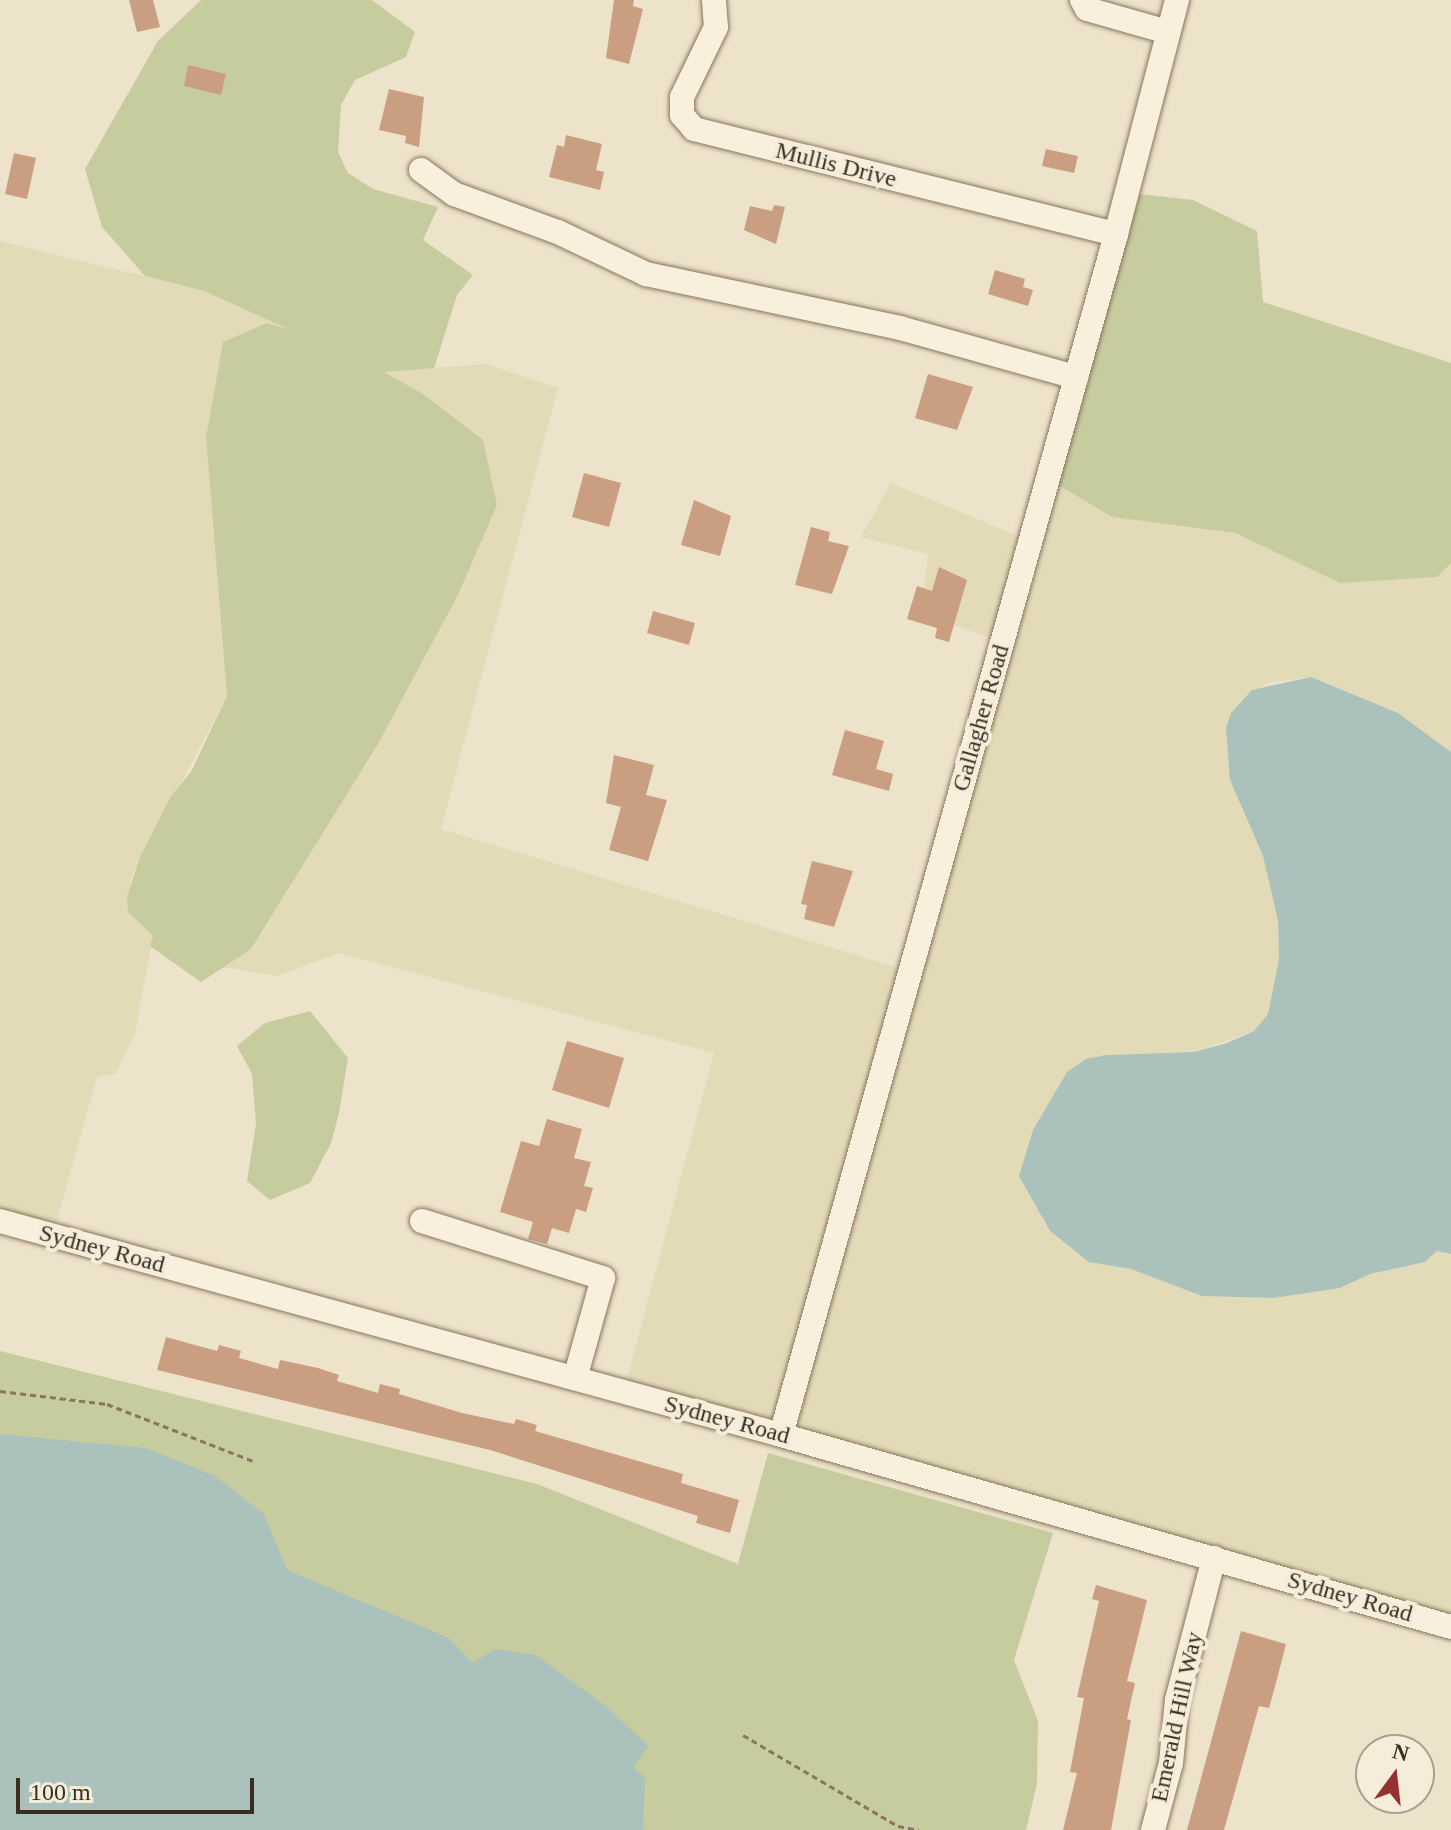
<!DOCTYPE html>
<html>
<head>
<meta charset="utf-8">
<style>
	body { margin:0 }
	#map { position:relative; width:1451px; height:1830px; overflow:hidden; background:#ede2ca; font-family:Georgia,serif }
	div>[style] { position:absolute }
	[style*='--x'] { left:calc(var(--x)*1px); top:calc(var(--y)*1px); width:calc(var(--w)*1px); rotate:calc(var(--a)*1deg) }
	.farmland>* { inset:0; background:#e3dbb7 }
	.green>* { inset:0; background:#c7cc9e }
	.water>* { inset:0; background:#aac2bb }
	.building>* { inset:0; background:#ca9f81 }
	.path>* { height:3px; margin-top:-1.5px; transform-origin:0; background:repeating-linear-gradient(90deg,#8a755f 0 6px,transparent 0 10px) }
	.roads { filter:drop-shadow(0 0 2px #8a755f) drop-shadow(0 0 2px #8a755f) }
	.minor>* { height:24px; margin:-12px; padding:0 12px; transform-origin:12px; border-radius:12px; background:#f8f0dd }
	span { translate:-50% -50%; white-space:nowrap; text-align:center; line-height:1.15; -webkit-text-stroke:8px #f5edd9; paint-order:stroke }
	.street-label { font-size:24px; color:#3b2d21 }
	.north { position:absolute; left:1355px; top:1734px; width:80px; height:80px; box-sizing:border-box; background:#f5edd9; border:2px solid #aba08f; border-radius:50%; rotate:15deg; font-size:22px; font-weight:700; line-height:32px; text-align:center; color:#3b2d21 }
	.north::after { content:''; display:block; margin:auto; width:28px; height:36px; background:#963132; clip-path:polygon(50% 0,100% 100%,50% 72%,0 100%) }
	.scale { position:absolute; left:16px; top:1778px; width:238px; height:36px; box-sizing:border-box; border:4px solid #3b2d21; border-top:0; padding-left:10px; font-size:24px; line-height:28px; white-space:nowrap; color:#3b2d21; -webkit-text-stroke:6px #f5edd9; paint-order:stroke }
</style>
</head>
<body>
<div id="map">
	<div class="farmland">
		<div style="clip-path:polygon(0 241px,204px 291px,303px 336px,206px 438px,227px 696px,132px 876px,128px 912px,153px 936px,135px 1033px,116px 1074px,97px 1077px,55px 1227px,0 1211px)"></div>
		<div style="clip-path:polygon(486px 364px,558px 388px,441px 829px,902px 969px,775px 1424px,626px 1383px,714px 1053px,339px 953px,277px 976px,223px 967px,251px 949px,378px 744px,458px 595px,497px 505px,423px 394px,382px 371px)"></div>
		<div style="clip-path:polygon(891px 483px,1023px 538px,994px 639px,921px 614px,928px 554px,861px 537px)"></div>
		<div style="clip-path:polygon(1055px 483px,1112px 517px,1235px 533px,1340px 583px,1437px 577px,1451px 563px,1451px 752px,1398px 713px,1311px 677px,1267px 683px,1239px 702px,1230px 780px,1263px 856px,1278px 921px,1279px 959px,1268px 1014px,1254px 1031px,1194px 1052px,1107px 1055px,1042px 1219px,1050px 1231px,1089px 1262px,1131px 1269px,1202px 1296px,1274px 1298px,1340px 1288px,1370px 1274px,1425px 1262px,1437px 1251px,1451px 1254px,1451px 1617px,791px 1428px)"></div>
	</div>
	<div class="green">
		<div style="clip-path:polygon(201px 0,372px 0,415px 32px,406px 57px,355px 80px,341px 105px,338px 152px,348px 173px,373px 189px,438px 207px,423px 240px,473px 275px,457px 295px,434px 368px,384px 372px,423px 394px,483px 440px,497px 505px,458px 595px,378px 744px,251px 949px,201px 982px,150px 946px,153px 936px,128px 912px,127px 897px,140px 857px,171px 796px,191px 772px,227px 696px,206px 438px,223px 342px,267px 323px,290px 330px,204px 291px,145px 276px,102px 227px,85px 169px,158px 41px)"></div>
		<div style="clip-path:polygon(1140px 194px,1193px 200px,1257px 231px,1263px 302px,1451px 363px,1451px 563px,1437px 577px,1340px 583px,1235px 533px,1112px 517px,1055px 483px)"></div>
		<div style="clip-path:polygon(310px 1011px,348px 1058px,339px 1113px,331px 1143px,310px 1183px,270px 1200px,247px 1181px,256px 1124px,252px 1074px,237px 1046px,265px 1023px)"></div>
		<div style="clip-path:polygon(0 1351px,537px 1484px,738px 1564px,768px 1453px,1053px 1533px,1014px 1660px,1038px 1721px,1037px 1784px,1026px 1830px,0 1830px)"></div>
	</div>
	<div class="water">
		<div style="clip-path:polygon(1311px 677px,1398px 713px,1451px 752px,1451px 1254px,1437px 1251px,1425px 1262px,1370px 1274px,1340px 1288px,1274px 1298px,1202px 1296px,1131px 1269px,1089px 1262px,1050px 1231px,1019px 1176px,1033px 1130px,1067px 1072px,1086px 1059px,1107px 1055px,1194px 1052px,1227px 1043px,1254px 1031px,1268px 1014px,1279px 959px,1278px 921px,1263px 856px,1230px 780px,1226px 728px,1231px 713px,1252px 690px)"></div>
		<div style="clip-path:polygon(0 1434px,146px 1448px,215px 1476px,264px 1514px,287px 1570px,449px 1638px,473px 1663px,495px 1649px,536px 1655px,606px 1706px,648px 1746px,634px 1767px,645px 1778px,643px 1830px,0 1830px)"></div>
	</div>
	<div class="building">
		<div style="clip-path:polygon(129px 0,153px 0,160px 27px,137px 32px)"></div>
		<div style="clip-path:polygon(614px 0,634px 0,633px 6px,643px 9px,629px 64px,606px 58px)"></div>
		<div style="clip-path:polygon(188px 65px,226px 74px,221px 95px,184px 86px)"></div>
		<div style="clip-path:polygon(389px 89px,424px 97px,419px 147px,405px 143px,406px 136px,379px 130px)"></div>
		<div style="clip-path:polygon(566px 135px,602px 144px,596px 170px,604px 172px,600px 190px,549px 177px,557px 145px,564px 147px)"></div>
		<div style="clip-path:polygon(1046px 149px,1078px 156px,1074px 173px,1042px 166px)"></div>
		<div style="clip-path:polygon(14px 153px,36px 158px,27px 199px,5px 194px)"></div>
		<div style="clip-path:polygon(774px 205px,785px 207px,776px 244px,744px 230px,750px 206px,772px 211px)"></div>
		<div style="clip-path:polygon(995px 270px,1025px 279px,1023px 287px,1033px 290px,1028px 306px,988px 294px)"></div>
		<div style="clip-path:polygon(928px 374px,973px 387px,957px 430px,915px 418px)"></div>
		<div style="clip-path:polygon(584px 473px,621px 483px,609px 527px,572px 517px)"></div>
		<div style="clip-path:polygon(694px 500px,731px 516px,720px 556px,681px 545px)"></div>
		<div style="clip-path:polygon(811px 527px,830px 532px,828px 541px,849px 546px,832px 594px,795px 585px)"></div>
		<div style="clip-path:polygon(939px 567px,967px 580px,949px 642px,935px 638px,937px 628px,907px 619px,917px 586px,932px 591px)"></div>
		<div style="clip-path:polygon(653px 611px,695px 623px,689px 645px,647px 633px)"></div>
		<div style="clip-path:polygon(845px 730px,884px 741px,876px 769px,893px 774px,889px 791px,832px 775px)"></div>
		<div style="clip-path:polygon(614px 755px,654px 765px,646px 795px,667px 800px,648px 861px,609px 850px,621px 807px,606px 803px)"></div>
		<div style="clip-path:polygon(812px 861px,853px 871px,834px 927px,804px 919px,807px 905px,801px 904px)"></div>
		<div style="clip-path:polygon(567px 1041px,624px 1058px,609px 1108px,552px 1090px)"></div>
		<div style="clip-path:polygon(547px 1119px,582px 1129px,574px 1158px,591px 1162px,584px 1186px,593px 1188px,586px 1212px,576px 1209px,569px 1233px,552px 1228px,547px 1244px,528px 1239px,533px 1222px,500px 1212px,521px 1141px,539px 1146px)"></div>
		<div style="clip-path:polygon(166px 1337px,217px 1351px,219px 1345px,241px 1351px,239px 1358px,278px 1369px,280px 1360px,318px 1368px,339px 1375px,337px 1381px,378px 1393px,380px 1384px,400px 1389px,399px 1394px,462px 1413px,514px 1424px,516px 1419px,537px 1425px,535px 1431px,683px 1474px,681px 1483px,739px 1500px,730px 1533px,696px 1523px,698px 1516px,490px 1450px,157px 1370px)"></div>
		<div style="clip-path:polygon(1096px 1585px,1147px 1600px,1127px 1681px,1135px 1683px,1127px 1719px,1131px 1720px,1111px 1830px,1063px 1830px,1077px 1773px,1070px 1772px,1084px 1698px,1077px 1697px,1099px 1601px,1092px 1599px)"></div>
		<div style="clip-path:polygon(1241px 1631px,1286px 1644px,1277px 1679px,1269px 1708px,1259px 1706px,1224px 1830px,1187px 1830px)"></div>
	</div>
	<div class="path">
		<div style="--x:0;--y:1391;--w:108;--a:6.9"></div>
		<div style="--x:107;--y:1404;--w:160;--a:21.3"></div>
		<div style="--x:743;--y:1735;--w:180;--a:30.4"></div>
		<div style="--x:898;--y:1826;--w:21;--a:11"></div>
	</div>
	<div class="roads">
		<div class="minor">
			<div style="--x:714;--y:0;--w:27;--a:86"></div>
			<div style="--x:716;--y:27;--w:78;--a:115.9"></div>
			<div style="--x:682;--y:97;--w:18;--a:90"></div>
			<div style="--x:682;--y:115;--w:18;--a:49"></div>
			<div style="--x:694;--y:129;--w:435;--a:14"></div>
			<div style="--x:1082;--y:0;--w:10;--a:61"></div>
			<div style="--x:1087;--y:9;--w:84;--a:15.9"></div>
			<div style="--x:421;--y:170;--w:41;--a:36"></div>
			<div style="--x:454;--y:194;--w:111;--a:20.1"></div>
			<div style="--x:558;--y:232;--w:98;--a:25.5"></div>
			<div style="--x:646;--y:274;--w:260;--a:12"></div>
			<div style="--x:900;--y:328;--w:183;--a:15.6"></div>
			<div style="--x:0;--y:1221;--w:810;--a:15.32"></div>
			<div style="--x:781;--y:1435;--w:697;--a:15.99"></div>
			<div style="--x:422;--y:1221;--w:190;--a:17.5"></div>
			<div style="--x:603;--y:1278;--w:104;--a:105.6"></div>
			<div style="--x:781;--y:1435;--w:1247;--a:-74.41"></div>
			<div style="--x:1116;--y:234;--w:242;--a:-75.4"></div>
			<div style="--x:1153;--y:1830;--w:69;--a:-75"></div>
			<div style="--x:1171;--y:1763;--w:63;--a:-84.6"></div>
			<div style="--x:1177;--y:1700;--w:147;--a:-75.4"></div>
		</div>
	</div>
	<div class="street-label">
		<span style="left:836px;top:165px;rotate:14deg">Mullis Drive</span>
		<span style="left:981px;top:718px;rotate:-74deg">Gallagher Road</span>
		<span style="left:102px;top:1249px;rotate:15deg">Sydney Road</span>
		<span style="left:727px;top:1420px;rotate:15deg">Sydney Road</span>
		<span style="left:1350px;top:1597px;rotate:16deg">Sydney Road</span>
		<span style="left:1177px;top:1717px;rotate:-78deg">Emerald Hill Way</span>
	</div>
	<div class="north">N</div>
	<div class="scale">100 m</div>
</div>
</body>
</html>
